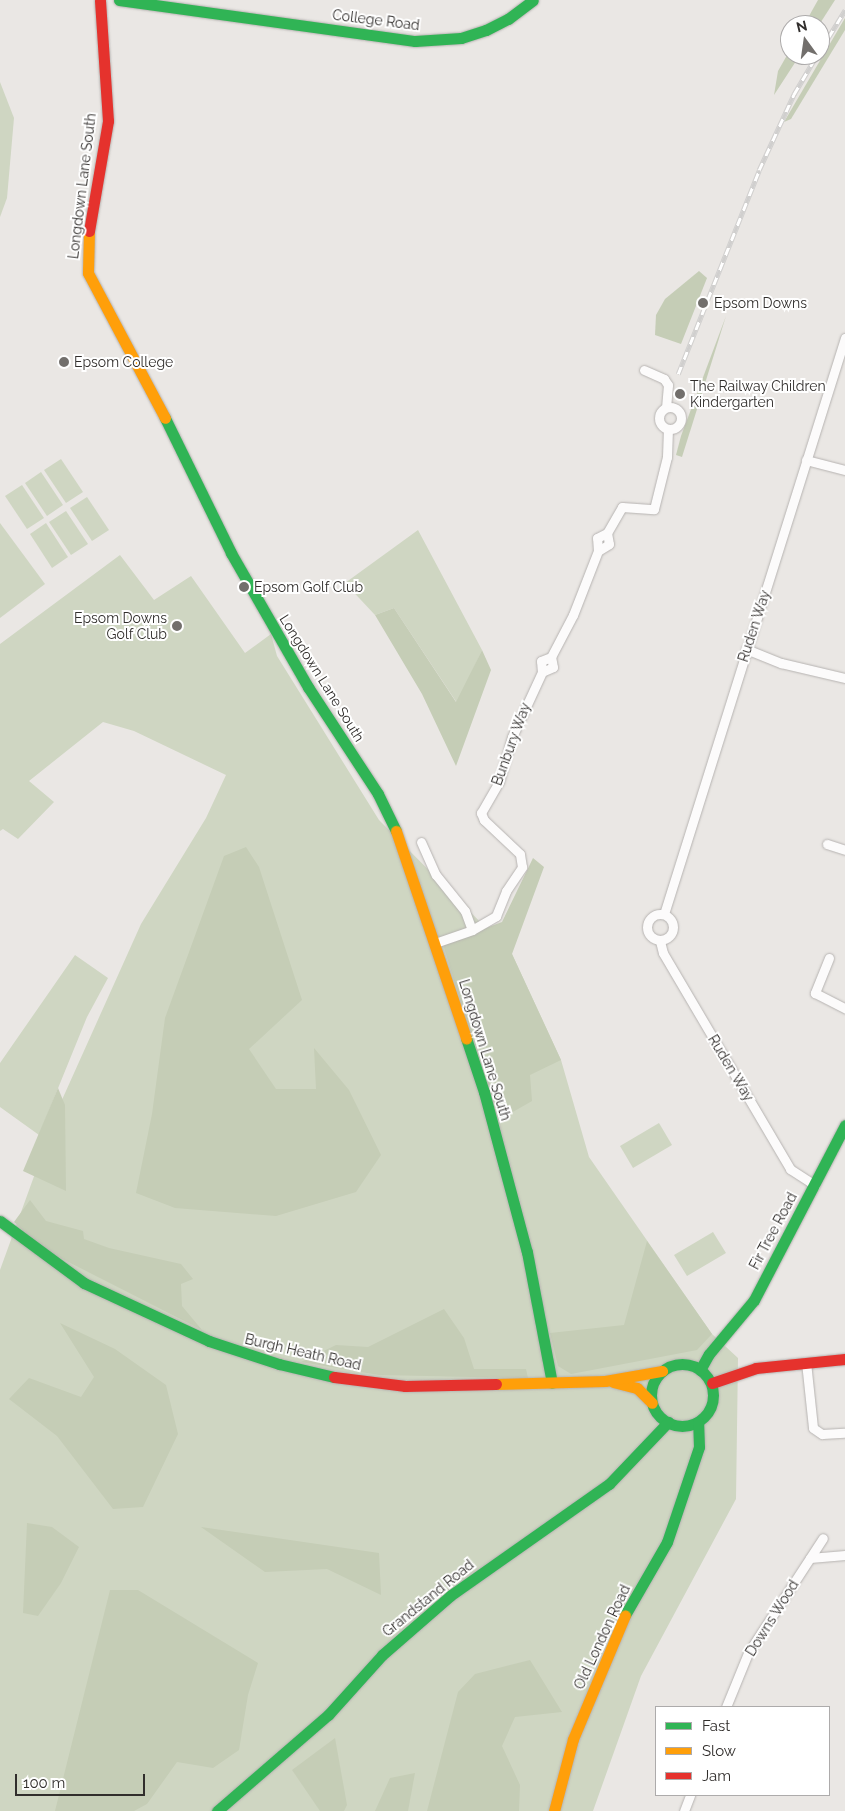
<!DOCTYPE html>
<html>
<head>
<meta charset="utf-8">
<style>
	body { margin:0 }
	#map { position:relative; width:845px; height:1811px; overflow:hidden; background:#eae7e4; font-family:Raleway,sans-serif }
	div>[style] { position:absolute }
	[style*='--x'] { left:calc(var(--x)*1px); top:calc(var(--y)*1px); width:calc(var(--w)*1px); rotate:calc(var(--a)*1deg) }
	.green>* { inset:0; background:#cfd6c2 }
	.forest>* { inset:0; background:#c5cdb6 }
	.roads { filter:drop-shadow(0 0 1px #b6b3b1) drop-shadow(0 0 1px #b6b3b1) }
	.street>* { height:9px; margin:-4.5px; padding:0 4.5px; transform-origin:4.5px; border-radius:4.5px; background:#fcfbfb }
	.street>.ring { margin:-4.5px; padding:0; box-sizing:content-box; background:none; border:9px solid #fcfbfb; border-radius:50% }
	.fast>* { height:11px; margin:-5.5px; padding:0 5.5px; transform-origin:5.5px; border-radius:5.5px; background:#30b455 }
	.fast>.ring { margin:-5.5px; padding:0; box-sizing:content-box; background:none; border:11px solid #30b455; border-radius:50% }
	.slow>* { height:11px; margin:-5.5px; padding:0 5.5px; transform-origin:5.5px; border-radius:5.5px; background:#ff9f0a }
	.jam>* { height:11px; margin:-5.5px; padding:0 5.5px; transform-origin:5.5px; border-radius:5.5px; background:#e5322d }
	.rail>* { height:4.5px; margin-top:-2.25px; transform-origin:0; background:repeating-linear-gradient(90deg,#fff 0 8px,#d0cfce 0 16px); box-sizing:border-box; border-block:1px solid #d0cfce }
	.dots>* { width:14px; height:14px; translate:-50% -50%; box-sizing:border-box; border:2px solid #fff; border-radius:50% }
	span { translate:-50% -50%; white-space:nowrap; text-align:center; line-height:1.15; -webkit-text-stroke:4px #fff; paint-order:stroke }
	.street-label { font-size:14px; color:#312e2c }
	.poi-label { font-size:14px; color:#312e2c }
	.left { translate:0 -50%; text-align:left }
	.right { translate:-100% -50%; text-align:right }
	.legend { position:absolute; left:655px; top:1706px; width:175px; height:90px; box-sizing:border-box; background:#fff; border:1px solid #adabab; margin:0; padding:6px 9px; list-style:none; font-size:15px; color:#312e2c }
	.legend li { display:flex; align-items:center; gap:10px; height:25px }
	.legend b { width:25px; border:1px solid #adabab }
	.north { position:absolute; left:780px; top:15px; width:50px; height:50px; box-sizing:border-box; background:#fff; border:1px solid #adabab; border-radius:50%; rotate:346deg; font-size:14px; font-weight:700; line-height:20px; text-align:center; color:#312e2c }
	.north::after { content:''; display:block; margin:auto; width:18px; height:22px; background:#726f6c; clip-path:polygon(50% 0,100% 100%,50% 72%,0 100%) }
	.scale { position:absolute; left:15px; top:1774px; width:130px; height:22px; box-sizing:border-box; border:2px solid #312e2c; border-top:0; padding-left:6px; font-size:15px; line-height:18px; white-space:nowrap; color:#312e2c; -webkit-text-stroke:4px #fff; paint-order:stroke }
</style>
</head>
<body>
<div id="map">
	<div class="green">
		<div style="clip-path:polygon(0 82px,14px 118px,7px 198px,0 217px)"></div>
		<div style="clip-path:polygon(61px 459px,83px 492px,66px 503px,44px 470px)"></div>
		<div style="clip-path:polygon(41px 472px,63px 505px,47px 516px,25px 483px)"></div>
		<div style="clip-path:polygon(22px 485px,44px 518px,27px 529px,5px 496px)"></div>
		<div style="clip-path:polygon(87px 497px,109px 530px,92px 541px,70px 508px)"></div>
		<div style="clip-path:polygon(66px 511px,88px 544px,71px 555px,49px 522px)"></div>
		<div style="clip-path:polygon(0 523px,45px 584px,0 618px)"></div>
		<div style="clip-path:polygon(46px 523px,68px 557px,52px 568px,30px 534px)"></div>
		<div style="clip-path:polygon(418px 530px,482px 650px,457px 703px,394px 608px,375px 615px,345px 583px)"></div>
		<div style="clip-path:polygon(120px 555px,154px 600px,191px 576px,245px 653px,271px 634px,277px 656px,379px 820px,512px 954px,561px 1060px,589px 1157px,712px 1334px,738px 1358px,736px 1499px,641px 1676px,593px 1811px,0 1811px,0 1270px,61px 1102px,141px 924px,206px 818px,226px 775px,134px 731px,103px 722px,29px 781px,54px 802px,18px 839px,3px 829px,0 831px,0 644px)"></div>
		<div style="clip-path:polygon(75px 955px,108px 978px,87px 1017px,39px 1135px,0 1107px,0 1063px)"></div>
		<div style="clip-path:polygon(659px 1123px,672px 1145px,633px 1168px,620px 1146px)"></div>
		<div style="clip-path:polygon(713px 1232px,726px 1253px,687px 1276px,674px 1255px)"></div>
	</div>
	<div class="forest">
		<div style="clip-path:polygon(818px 0,835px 0,819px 25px,804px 25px)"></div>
		<div style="clip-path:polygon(845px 18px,845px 30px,791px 119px,784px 122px)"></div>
		<div style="clip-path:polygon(790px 50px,790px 55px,800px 55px,774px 95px,778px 71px)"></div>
		<div style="clip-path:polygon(699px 271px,707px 278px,681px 344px,655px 335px,656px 315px,665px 299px)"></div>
		<div style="clip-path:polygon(726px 316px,698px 406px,682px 457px,676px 455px,681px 436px)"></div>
		<div style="clip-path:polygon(394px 608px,456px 702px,482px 650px,491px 670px,456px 766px,422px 694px,375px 615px)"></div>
		<div style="clip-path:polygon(246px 847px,259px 867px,302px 1000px,249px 1049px,276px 1089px,316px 1089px,314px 1048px,349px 1090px,381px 1155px,356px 1192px,276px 1216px,175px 1208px,136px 1193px,152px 1114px,165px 1018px,224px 856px)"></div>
		<div style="clip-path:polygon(533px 858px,544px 867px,512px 954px,561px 1060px,530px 1075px,532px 1101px,497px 1121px,443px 944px,502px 922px)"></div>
		<div style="clip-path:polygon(58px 1088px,65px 1105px,66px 1191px,23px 1171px)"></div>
		<div style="clip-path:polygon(30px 1200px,46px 1221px,83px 1231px,84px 1239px,109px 1248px,181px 1264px,193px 1279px,181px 1284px,182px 1306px,202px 1330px,43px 1249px,14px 1222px)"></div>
		<div style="clip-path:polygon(647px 1241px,712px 1334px,697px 1350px,571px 1374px,558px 1366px,550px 1333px,624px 1325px)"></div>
		<div style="clip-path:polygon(444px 1309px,464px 1338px,474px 1369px,526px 1369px,528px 1378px,379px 1375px,301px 1362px,336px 1345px,368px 1347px)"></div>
		<div style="clip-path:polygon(60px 1323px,115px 1349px,166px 1385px,178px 1434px,143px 1507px,113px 1509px,57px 1436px,9px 1399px,29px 1378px,81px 1397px,94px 1377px)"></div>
		<div style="clip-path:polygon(27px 1523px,52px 1527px,79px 1547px,61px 1583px,38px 1616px,23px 1613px)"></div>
		<div style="clip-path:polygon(201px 1527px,379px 1553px,381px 1595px,327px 1569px,265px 1572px)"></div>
		<div style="clip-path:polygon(110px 1590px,138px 1590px,258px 1663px,248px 1695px,239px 1750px,213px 1768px,177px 1762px,147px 1804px,134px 1811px,55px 1811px)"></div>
		<div style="clip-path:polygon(530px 1660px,562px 1712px,515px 1717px,502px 1746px,520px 1785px,519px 1811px,427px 1811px,458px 1692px,475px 1674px)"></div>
		<div style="clip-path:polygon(335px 1738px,347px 1805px,344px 1811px,320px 1811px,292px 1770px)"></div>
		<div style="clip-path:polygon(415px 1773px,408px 1811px,375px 1811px,390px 1778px)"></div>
	</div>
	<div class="roads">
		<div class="street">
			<div style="--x:644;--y:370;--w:22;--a:24"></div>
			<div style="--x:664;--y:379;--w:7;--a:56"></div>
			<div style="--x:668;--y:385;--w:22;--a:95"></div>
			<div class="ring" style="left:659px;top:407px;width:13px;height:13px"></div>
			<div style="--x:806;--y:460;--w:40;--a:14.4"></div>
			<div style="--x:598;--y:551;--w:13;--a:-32"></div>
			<div style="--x:609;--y:544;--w:11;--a:-100"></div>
			<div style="--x:607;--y:533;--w:30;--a:-60"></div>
			<div style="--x:622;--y:507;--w:32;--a:4"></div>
			<div style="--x:654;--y:509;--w:54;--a:-76"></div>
			<div style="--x:667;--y:457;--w:28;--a:-88"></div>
			<div style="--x:746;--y:649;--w:38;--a:22"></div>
			<div style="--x:781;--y:663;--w:66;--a:13.2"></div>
			<div style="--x:542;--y:672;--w:12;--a:-24"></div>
			<div style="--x:553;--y:667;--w:10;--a:-101"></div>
			<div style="--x:551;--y:657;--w:47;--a:-62.4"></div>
			<div style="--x:573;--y:615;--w:69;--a:-68.7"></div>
			<div style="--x:598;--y:551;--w:13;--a:-94"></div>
			<div style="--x:597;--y:538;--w:11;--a:-27"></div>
			<div style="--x:421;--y:842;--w:36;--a:66"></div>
			<div style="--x:436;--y:875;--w:46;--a:51.1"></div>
			<div style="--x:465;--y:911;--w:20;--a:70"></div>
			<div style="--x:827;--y:844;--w:19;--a:18"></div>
			<div class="ring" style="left:647px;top:914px;width:17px;height:17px"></div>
			<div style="--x:664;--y:914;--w:604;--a:-72.56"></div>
			<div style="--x:660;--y:941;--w:12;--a:76"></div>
			<div style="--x:663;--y:953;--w:251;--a:59.5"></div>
			<div style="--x:790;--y:1169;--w:30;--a:33"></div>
			<div style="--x:435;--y:943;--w:39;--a:-19"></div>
			<div style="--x:472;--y:930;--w:28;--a:-30"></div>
			<div style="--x:496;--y:916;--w:27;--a:-68"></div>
			<div style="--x:506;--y:891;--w:29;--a:-56"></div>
			<div style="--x:522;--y:867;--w:13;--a:-99"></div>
			<div style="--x:520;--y:854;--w:50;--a:-136.6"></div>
			<div style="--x:484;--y:820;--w:8;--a:-113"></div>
			<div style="--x:481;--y:813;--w:36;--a:-60"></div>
			<div style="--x:499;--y:782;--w:47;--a:-73.9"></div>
			<div style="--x:512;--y:737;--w:72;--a:-65.2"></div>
			<div style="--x:542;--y:672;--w:11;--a:-95"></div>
			<div style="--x:541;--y:661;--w:11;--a:-22"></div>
			<div style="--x:829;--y:958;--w:38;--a:112"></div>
			<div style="--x:815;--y:993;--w:34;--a:27"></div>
			<div style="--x:806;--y:1362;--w:66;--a:83.9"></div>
			<div style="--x:813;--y:1428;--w:11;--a:34"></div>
			<div style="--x:822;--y:1434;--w:22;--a:-3"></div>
			<div style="--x:810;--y:1558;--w:35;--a:-5"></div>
			<div style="--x:726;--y:1707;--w:58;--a:-67.8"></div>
			<div style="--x:748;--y:1653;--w:137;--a:-56.9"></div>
			<div style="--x:684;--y:1811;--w:17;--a:-69"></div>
		</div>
		<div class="fast">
			<div style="--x:119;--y:0;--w:299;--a:7.9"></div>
			<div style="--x:415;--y:41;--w:46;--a:-3.7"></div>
			<div style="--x:461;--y:38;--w:26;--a:-18"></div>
			<div style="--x:486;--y:30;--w:25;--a:-27"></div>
			<div style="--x:508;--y:19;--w:31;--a:-37"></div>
			<div style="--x:165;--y:418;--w:150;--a:63.9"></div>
			<div style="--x:231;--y:553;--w:155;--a:60.1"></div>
			<div style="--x:308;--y:687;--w:128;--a:56.8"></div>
			<div style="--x:378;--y:794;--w:41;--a:64.1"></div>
			<div style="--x:466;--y:1038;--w:57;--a:71.6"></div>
			<div style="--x:484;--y:1092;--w:166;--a:75"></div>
			<div style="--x:527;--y:1252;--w:133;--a:79.2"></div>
			<div style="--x:0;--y:1221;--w:104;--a:36.4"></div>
			<div style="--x:84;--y:1283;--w:138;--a:24.9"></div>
			<div style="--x:209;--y:1341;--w:74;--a:18.2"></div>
			<div style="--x:279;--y:1364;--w:57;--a:13.3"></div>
			<div class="ring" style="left:651px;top:1364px;width:51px;height:51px"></div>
			<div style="--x:700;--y:1370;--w:18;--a:-61"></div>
			<div style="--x:709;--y:1354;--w:70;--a:-50.2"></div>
			<div style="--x:754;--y:1300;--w:197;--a:-62.5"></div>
			<div style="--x:625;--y:1615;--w:84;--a:-60.1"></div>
			<div style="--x:667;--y:1542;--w:100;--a:-71.4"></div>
			<div style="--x:699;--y:1447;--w:25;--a:-92"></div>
			<div style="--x:217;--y:1811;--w:147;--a:-40.9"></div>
			<div style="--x:328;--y:1715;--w:81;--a:-48"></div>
			<div style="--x:382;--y:1655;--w:91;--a:-41"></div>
			<div style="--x:451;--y:1595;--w:193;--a:-35.1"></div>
			<div style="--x:609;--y:1484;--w:86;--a:-46.4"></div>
		</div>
		<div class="slow">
			<div style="--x:89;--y:231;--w:42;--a:91.4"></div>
			<div style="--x:88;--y:273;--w:164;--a:62"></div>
			<div style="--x:396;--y:831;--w:219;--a:71.3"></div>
			<div style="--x:613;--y:1382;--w:25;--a:14"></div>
			<div style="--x:637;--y:1388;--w:21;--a:45"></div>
			<div style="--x:496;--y:1384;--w:109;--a:-1.6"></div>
			<div style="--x:605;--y:1381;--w:58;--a:-10"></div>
			<div style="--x:554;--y:1811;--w:74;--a:-75.2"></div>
			<div style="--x:573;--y:1739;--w:134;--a:-67.2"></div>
		</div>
		<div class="jam">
			<div style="--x:89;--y:231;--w:112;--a:-80.2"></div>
			<div style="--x:108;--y:121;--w:121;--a:-93.8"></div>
			<div style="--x:334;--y:1377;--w:72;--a:7.2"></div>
			<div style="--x:405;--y:1386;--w:91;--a:-1.3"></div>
			<div style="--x:712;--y:1383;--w:46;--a:-18.8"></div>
			<div style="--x:756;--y:1368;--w:89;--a:-5.8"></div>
		</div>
	</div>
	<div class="rail">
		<div style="--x:820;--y:51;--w:48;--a:-58.6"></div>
		<div style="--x:678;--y:374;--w:219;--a:-68.3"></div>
		<div style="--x:759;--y:170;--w:84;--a:-65.3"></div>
		<div style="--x:794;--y:94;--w:45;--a:-59.5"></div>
	</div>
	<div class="dots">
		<div style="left:703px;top:303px;background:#726f6c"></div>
		<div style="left:64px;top:362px;background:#726f6c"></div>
		<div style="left:680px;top:394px;background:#726f6c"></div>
		<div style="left:244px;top:587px;background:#726f6c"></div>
		<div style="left:177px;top:626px;background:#726f6c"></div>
	</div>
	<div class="street-label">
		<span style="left:376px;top:20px;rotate:7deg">College Road</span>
		<span style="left:82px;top:186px;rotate:-83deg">Longdown Lane South</span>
		<span style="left:754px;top:626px;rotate:-72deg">Ruden Way</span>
		<span style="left:322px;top:678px;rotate:58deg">Longdown Lane South</span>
		<span style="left:511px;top:744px;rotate:-70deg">Bunbury Way</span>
		<span style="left:485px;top:1050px;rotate:73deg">Longdown Lane South</span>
		<span style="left:731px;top:1068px;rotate:59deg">Ruden Way</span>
		<span style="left:773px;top:1231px;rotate:-62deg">Fir Tree Road</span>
		<span style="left:303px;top:1352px;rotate:13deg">Burgh Heath Road</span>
		<span style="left:428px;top:1598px;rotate:-39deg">Grandstand Road</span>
		<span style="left:772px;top:1618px;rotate:-58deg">Downs Wood</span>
		<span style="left:602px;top:1637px;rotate:-65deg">Old London Road</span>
	</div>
	<div class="poi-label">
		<span class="left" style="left:714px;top:303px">Epsom Downs</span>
		<span class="left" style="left:74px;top:362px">Epsom College</span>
		<span class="left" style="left:690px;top:394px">The Railway Children<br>Kindergarten</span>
		<span class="left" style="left:254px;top:587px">Epsom Golf Club</span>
		<span class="right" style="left:167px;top:626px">Epsom Downs<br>Golf Club</span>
	</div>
	<ul class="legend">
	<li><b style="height:6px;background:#30b455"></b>Fast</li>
	<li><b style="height:6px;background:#ff9f0a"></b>Slow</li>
	<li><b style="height:6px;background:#e5322d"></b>Jam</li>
	</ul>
	<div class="north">N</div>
	<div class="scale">100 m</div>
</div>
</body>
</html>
